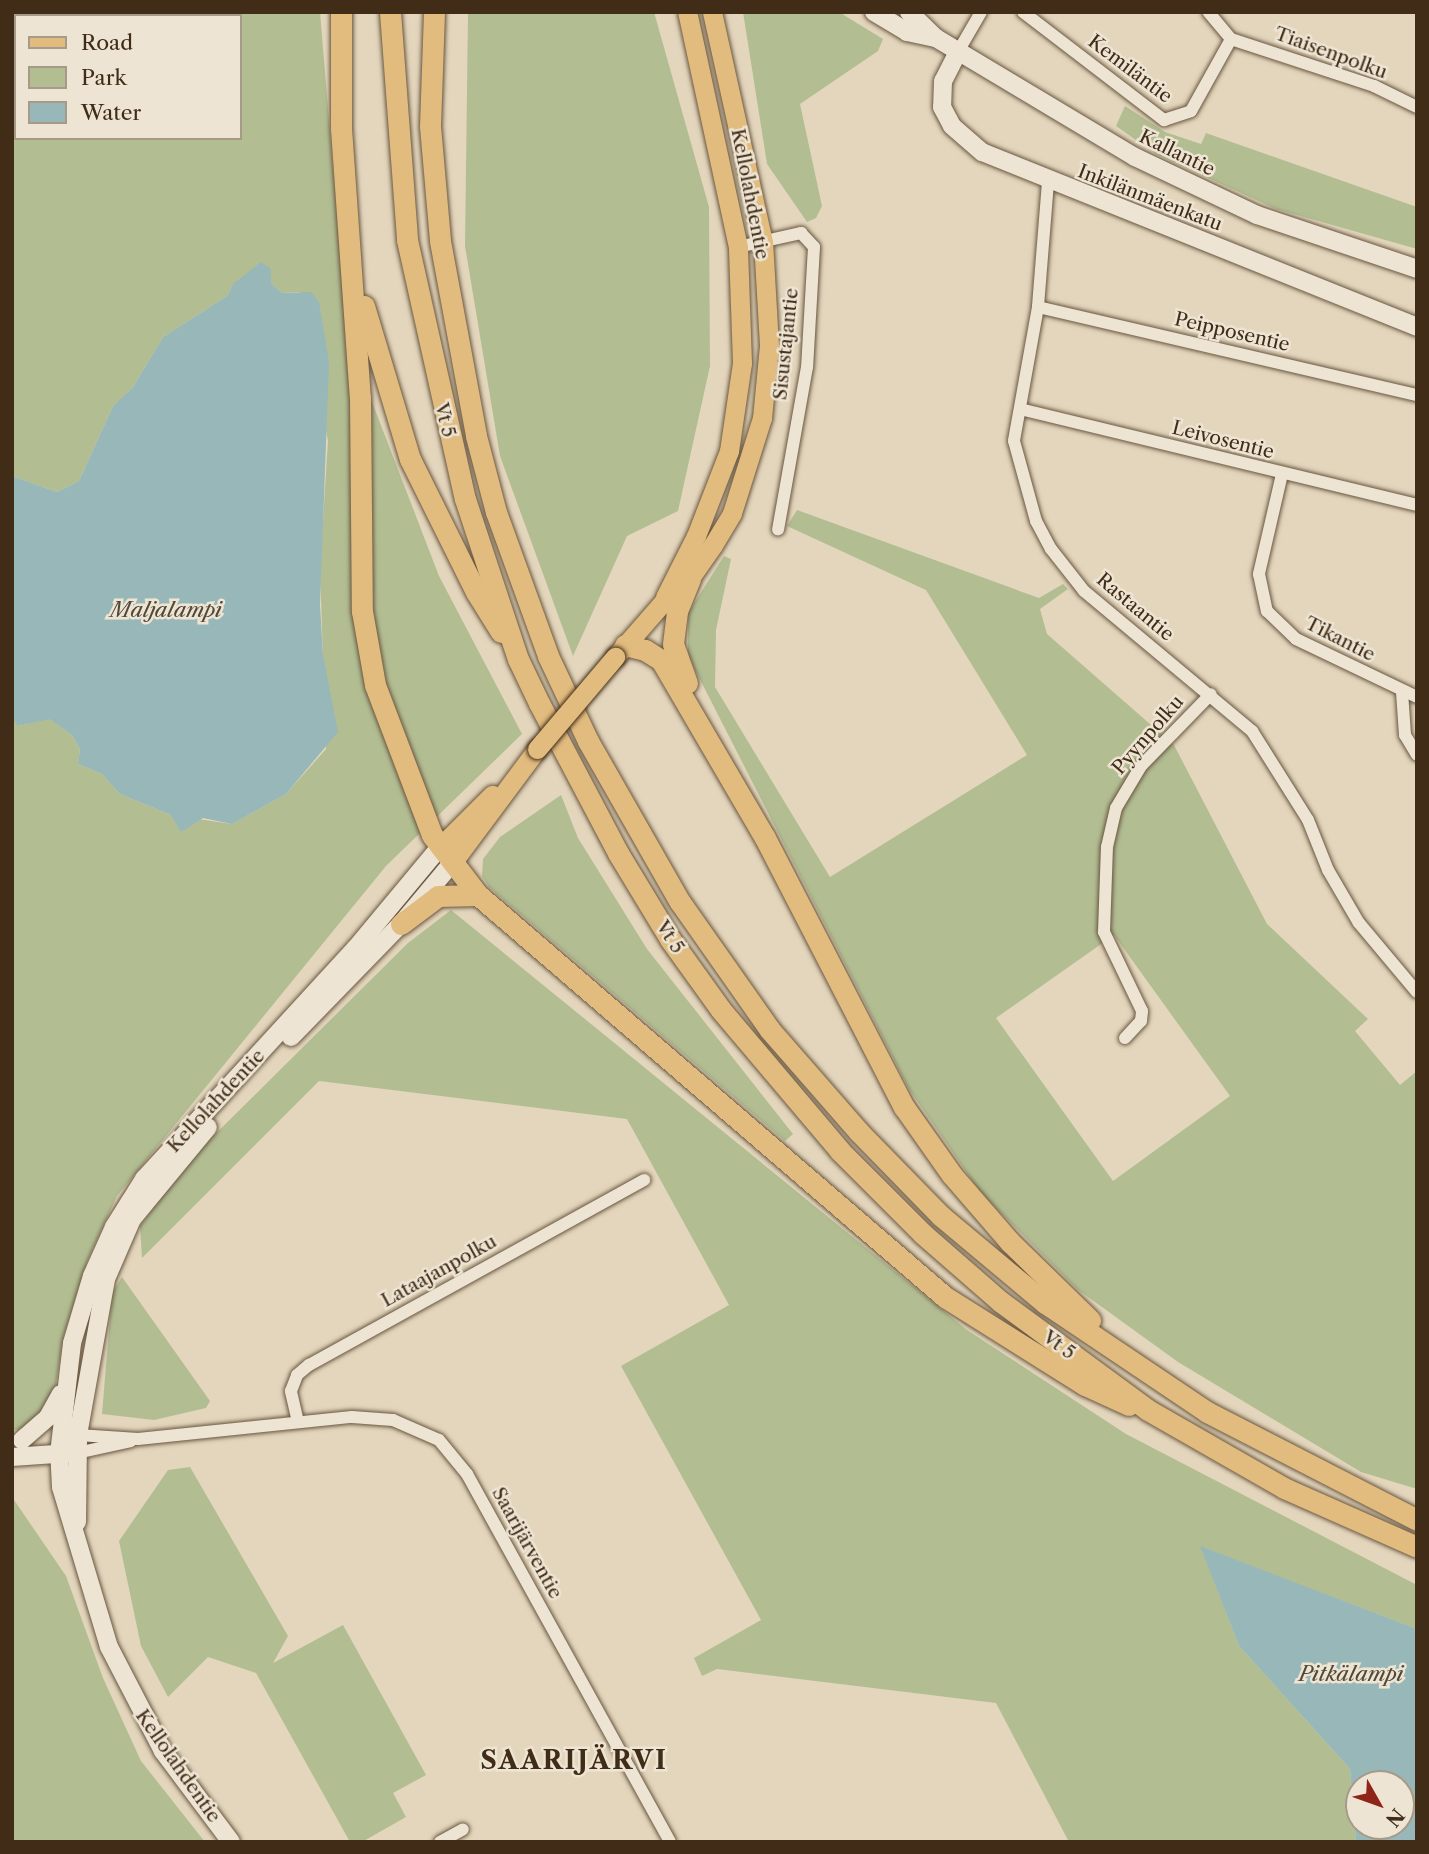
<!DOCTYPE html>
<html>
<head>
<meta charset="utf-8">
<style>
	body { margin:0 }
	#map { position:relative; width:1429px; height:1854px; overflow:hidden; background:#e3d6bc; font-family:"Libre Caslon Text",serif }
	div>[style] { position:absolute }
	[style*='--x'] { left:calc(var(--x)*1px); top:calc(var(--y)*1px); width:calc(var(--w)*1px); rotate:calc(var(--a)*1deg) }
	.green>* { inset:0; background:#b2be92 }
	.water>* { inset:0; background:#97b7b8 }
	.roads { filter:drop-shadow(0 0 2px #695640) drop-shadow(0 0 2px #695640) }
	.street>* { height:12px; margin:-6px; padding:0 6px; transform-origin:6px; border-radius:6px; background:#ede4d3 }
	.secondary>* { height:18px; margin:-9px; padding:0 9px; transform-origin:9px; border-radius:9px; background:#ede4d3 }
	.primary>* { height:19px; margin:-9.5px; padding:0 9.5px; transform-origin:9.5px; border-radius:9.5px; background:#e2bb7e }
	.highway>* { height:21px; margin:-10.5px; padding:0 10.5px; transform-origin:10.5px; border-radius:10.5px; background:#e2bb7e }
	.bridges { filter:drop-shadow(0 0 2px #402c17) drop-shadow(0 0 2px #402c17) }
	.primary-bridge>* { height:19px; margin:-9.5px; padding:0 9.5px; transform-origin:9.5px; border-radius:9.5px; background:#e2bb7e }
	span { translate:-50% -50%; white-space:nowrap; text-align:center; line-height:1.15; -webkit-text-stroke:5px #ede4d3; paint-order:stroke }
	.street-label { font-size:19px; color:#402c17 }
	.water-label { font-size:21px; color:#514837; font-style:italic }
	.district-label { font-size:26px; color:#402c17; font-weight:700; letter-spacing:2px }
	.frame { position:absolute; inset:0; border:14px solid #402c17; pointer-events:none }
	.legend { position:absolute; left:14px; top:14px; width:228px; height:126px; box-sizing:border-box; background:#ede4d3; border:2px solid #a89a88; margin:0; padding:9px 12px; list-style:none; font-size:21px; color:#402c17 }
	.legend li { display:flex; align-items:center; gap:14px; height:35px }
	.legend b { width:35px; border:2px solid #a89a88 }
	.north { position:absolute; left:1345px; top:1770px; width:70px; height:70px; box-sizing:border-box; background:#ede4d3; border:2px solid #a89a88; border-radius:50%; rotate:130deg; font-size:19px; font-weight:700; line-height:28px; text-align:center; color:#402c17 }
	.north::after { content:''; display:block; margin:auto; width:24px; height:32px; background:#8f2418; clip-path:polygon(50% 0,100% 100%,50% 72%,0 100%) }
</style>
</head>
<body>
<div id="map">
	<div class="green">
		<div style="clip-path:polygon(evenodd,12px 12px,320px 12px,347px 337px,439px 576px,522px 734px,386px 866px,117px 1196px,88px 1259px,64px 1335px,52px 1406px,26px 1429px,12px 1430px,12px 717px,19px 726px,50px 718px,72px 735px,80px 749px,78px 764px,102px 774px,120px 794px,171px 815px,232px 824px,286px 794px,326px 749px,320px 568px,328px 441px,300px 292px,282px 293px,271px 283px,233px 284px,227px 296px,163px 337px,133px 387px,113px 406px,79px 481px,57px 492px,12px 476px,12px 12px,16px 16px,240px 16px,240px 138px,16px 138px,16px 16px)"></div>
		<div style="clip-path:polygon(468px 12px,654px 12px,709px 207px,710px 366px,678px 511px,627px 536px,573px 656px,500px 456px,465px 246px)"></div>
		<div style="clip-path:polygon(743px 12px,839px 12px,883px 39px,878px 51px,800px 104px,822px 206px,816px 218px,807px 222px,767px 164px)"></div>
		<div style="clip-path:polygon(1125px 106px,1165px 132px,1201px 144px,1206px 133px,1417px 207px,1417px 249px,1276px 209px,1156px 154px,1116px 126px)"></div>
		<div style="clip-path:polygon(evenodd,797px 510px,1039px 598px,1063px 584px,1068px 589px,1040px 609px,1047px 634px,1174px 745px,1267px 924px,1368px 1019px,1355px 1031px,1400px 1085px,1417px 1071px,1417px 1489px,1361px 1472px,1178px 1362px,1077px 1289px,981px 1193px,909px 1089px,688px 656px,688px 613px,724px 556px,731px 559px,716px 630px,715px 687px,830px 877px,1027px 755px,926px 590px,787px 526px,797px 510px,1114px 935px,1230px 1096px,1113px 1181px,996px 1018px,1114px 935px)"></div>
		<div style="clip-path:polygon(561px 795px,578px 838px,647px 949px,793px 1134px,785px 1141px,489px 887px,482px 876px,483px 859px,500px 837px)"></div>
		<div style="clip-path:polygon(451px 910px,967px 1330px,1126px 1434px,1417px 1585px,1417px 1629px,1201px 1547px,1239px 1646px,1350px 1769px,1356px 1842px,1069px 1842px,996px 1703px,717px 1669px,702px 1676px,694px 1658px,761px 1620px,621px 1366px,729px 1305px,627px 1119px,319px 1081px,142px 1258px,140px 1226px,184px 1165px,408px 943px)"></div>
		<div style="clip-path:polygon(122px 1277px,210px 1401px,206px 1408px,154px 1420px,102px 1414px,112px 1293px)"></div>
		<div style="clip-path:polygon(190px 1467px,288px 1636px,273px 1663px,343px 1625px,426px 1775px,393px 1793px,406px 1817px,362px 1842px,350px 1842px,256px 1673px,208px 1657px,168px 1697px,141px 1646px,119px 1541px,168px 1470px)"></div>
		<div style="clip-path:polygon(12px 1497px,66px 1576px,103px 1678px,141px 1761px,205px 1842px,12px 1842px)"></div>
	</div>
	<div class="water">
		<div style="clip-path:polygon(261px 262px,271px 269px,271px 283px,282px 293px,311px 292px,319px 302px,329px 362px,320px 605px,323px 655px,338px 732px,286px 794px,232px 824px,203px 818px,181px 832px,171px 815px,120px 794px,102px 774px,78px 764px,80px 749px,72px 735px,50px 719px,18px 726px,12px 717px,12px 476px,57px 492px,79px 481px,113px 406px,133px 387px,163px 337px,227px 296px,233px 284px)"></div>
		<div style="clip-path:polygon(evenodd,1200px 1546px,1417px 1629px,1417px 1842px,1356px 1842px,1350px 1769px,1239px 1646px,1200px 1546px,1359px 1784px,1401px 1784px,1401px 1826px,1359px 1826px,1359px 1784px)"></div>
	</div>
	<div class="roads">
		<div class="street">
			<div style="--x:1023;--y:12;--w:178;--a:37.5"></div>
			<div style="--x:1164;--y:120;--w:28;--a:-18"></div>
			<div style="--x:1191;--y:111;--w:82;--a:-60.9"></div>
			<div style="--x:1231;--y:39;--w:35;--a:-130"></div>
			<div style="--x:1231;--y:39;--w:151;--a:18.2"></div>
			<div style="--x:1374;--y:86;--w:48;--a:26"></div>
			<div style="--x:959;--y:50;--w:44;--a:-59.9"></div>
			<div style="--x:1048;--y:182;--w:125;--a:94.6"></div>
			<div style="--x:1038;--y:307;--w:136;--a:100.2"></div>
			<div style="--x:1014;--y:441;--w:83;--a:74.6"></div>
			<div style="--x:1036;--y:521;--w:32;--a:62"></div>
			<div style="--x:1051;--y:549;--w:53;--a:51.8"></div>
			<div style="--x:1084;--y:591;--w:219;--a:39.8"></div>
			<div style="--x:1252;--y:731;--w:105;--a:57.8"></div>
			<div style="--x:1308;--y:820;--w:54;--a:68.2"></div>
			<div style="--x:1328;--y:870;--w:61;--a:59.7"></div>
			<div style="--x:1359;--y:923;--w:90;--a:50"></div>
			<div style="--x:738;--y:247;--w:65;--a:-12.5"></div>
			<div style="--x:801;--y:233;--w:19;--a:47"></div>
			<div style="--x:814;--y:247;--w:120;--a:93.3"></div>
			<div style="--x:807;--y:367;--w:165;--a:100.1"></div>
			<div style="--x:1038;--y:307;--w:389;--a:13.1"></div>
			<div style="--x:1020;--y:409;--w:408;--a:13.6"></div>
			<div style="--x:1282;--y:474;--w:103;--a:103"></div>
			<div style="--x:1259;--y:574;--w:38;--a:78"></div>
			<div style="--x:1267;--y:611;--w:40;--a:44"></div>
			<div style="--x:1296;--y:639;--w:134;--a:25.6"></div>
			<div style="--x:1402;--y:692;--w:43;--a:86"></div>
			<div style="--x:1405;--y:735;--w:23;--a:59"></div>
			<div style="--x:1125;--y:1038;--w:23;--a:-47"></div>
			<div style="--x:1141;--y:1021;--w:10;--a:-84"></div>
			<div style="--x:1142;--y:1011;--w:88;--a:-115.7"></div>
			<div style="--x:1104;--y:932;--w:85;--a:-88"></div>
			<div style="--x:1107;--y:847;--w:40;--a:-77"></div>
			<div style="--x:1116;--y:808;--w:49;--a:-59.2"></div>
			<div style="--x:1141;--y:766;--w:100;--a:-45.8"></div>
			<div style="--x:298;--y:1422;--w:32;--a:-103"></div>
			<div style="--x:291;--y:1391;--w:17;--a:-69"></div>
			<div style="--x:297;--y:1375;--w:16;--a:-40"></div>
			<div style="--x:309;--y:1365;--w:383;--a:-28.9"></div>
			<div style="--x:78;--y:1435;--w:60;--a:3.8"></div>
			<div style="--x:138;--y:1439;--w:215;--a:-5.9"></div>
			<div style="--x:352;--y:1417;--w:41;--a:4.2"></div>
			<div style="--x:393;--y:1420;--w:50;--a:23.5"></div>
			<div style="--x:439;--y:1440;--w:44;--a:50.5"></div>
			<div style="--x:467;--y:1474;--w:420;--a:61.1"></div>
			<div style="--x:77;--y:1453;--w:55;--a:-12.5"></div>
			<div style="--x:440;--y:1842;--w:26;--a:-29"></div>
		</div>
		<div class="secondary">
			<div style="--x:874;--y:12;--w:39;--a:31"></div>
			<div style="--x:907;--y:32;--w:30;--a:12"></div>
			<div style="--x:909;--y:12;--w:37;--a:44"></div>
			<div style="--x:936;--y:38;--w:232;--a:30.9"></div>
			<div style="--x:1135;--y:157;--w:135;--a:25.4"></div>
			<div style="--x:1257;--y:215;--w:169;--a:18.6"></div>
			<div style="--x:959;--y:50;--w:35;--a:117"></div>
			<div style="--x:943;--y:81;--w:26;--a:92"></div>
			<div style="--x:942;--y:107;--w:21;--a:62"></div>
			<div style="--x:952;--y:126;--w:40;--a:41"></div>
			<div style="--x:982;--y:152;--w:469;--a:21.9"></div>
			<div style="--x:291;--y:1037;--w:158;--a:-45.8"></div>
			<div style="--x:401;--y:924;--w:80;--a:-50.1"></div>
			<div style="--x:22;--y:1440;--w:35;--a:-41"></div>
			<div style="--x:48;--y:1417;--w:26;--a:-61"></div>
			<div style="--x:12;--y:1457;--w:58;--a:-3.9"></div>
			<div style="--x:77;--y:1522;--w:87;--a:-89.3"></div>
			<div style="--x:78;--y:1435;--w:158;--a:-79.8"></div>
			<div style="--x:106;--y:1279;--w:65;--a:-66.6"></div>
			<div style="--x:132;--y:1219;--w:119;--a:-50.4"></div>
			<div style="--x:231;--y:1842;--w:114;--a:-126.8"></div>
			<div style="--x:163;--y:1751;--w:117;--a:-117.4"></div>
			<div style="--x:109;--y:1647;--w:167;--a:-106.7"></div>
			<div style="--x:61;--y:1487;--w:33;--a:-93"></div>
			<div style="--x:59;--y:1454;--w:112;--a:-83.3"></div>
			<div style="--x:72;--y:1343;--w:70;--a:-73.4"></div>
			<div style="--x:92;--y:1276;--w:54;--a:-65.8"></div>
			<div style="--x:114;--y:1227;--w:57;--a:-58"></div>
			<div style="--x:144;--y:1179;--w:312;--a:-47.5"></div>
			<div style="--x:355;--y:949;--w:133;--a:-50.2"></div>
		</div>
		<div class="primary">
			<div style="--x:665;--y:597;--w:68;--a:-63.1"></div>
			<div style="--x:696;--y:536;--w:91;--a:-68.8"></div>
			<div style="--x:729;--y:451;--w:89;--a:-81.6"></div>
			<div style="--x:742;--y:363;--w:116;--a:-92"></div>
			<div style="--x:738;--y:247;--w:240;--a:-102.2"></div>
			<div style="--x:616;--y:656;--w:73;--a:-48.9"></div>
			<div style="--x:664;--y:601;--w:35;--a:-41"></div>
			<div style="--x:690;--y:578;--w:40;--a:-55.1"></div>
			<div style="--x:713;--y:545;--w:37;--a:-59"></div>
			<div style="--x:732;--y:513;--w:100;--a:-72.5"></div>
			<div style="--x:762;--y:418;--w:73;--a:-84.5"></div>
			<div style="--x:769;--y:345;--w:103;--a:-93.3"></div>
			<div style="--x:763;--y:242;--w:236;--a:-102.5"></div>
			<div style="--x:440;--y:847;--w:74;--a:-45"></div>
			<div style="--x:452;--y:863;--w:142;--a:-53.3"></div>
		</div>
		<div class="highway">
			<div style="--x:341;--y:12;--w:116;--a:90"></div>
			<div style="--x:341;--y:128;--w:270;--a:86"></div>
			<div style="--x:360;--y:397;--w:214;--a:89.5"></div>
			<div style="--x:362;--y:611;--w:75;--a:80"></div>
			<div style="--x:375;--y:685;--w:160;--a:69.2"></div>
			<div style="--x:432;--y:835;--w:76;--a:52.5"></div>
			<div style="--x:478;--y:895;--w:616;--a:40.72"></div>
			<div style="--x:945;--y:1297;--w:165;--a:32.2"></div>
			<div style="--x:1085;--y:1385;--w:48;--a:24.4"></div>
			<div style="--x:390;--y:12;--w:229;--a:85.7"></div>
			<div style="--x:407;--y:240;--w:265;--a:77.4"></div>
			<div style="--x:465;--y:499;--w:169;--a:71.7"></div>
			<div style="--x:518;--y:659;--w:49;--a:64.5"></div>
			<div style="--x:539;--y:703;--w:170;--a:62.2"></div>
			<div style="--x:618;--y:853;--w:100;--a:58.8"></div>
			<div style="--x:670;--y:939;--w:87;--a:54.3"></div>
			<div style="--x:721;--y:1010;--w:185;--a:49.8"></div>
			<div style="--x:840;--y:1151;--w:117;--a:45"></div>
			<div style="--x:923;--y:1234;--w:103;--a:41.1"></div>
			<div style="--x:1001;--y:1302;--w:182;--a:36.3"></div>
			<div style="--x:1148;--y:1410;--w:157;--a:29.8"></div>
			<div style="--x:1284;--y:1488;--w:145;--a:23.9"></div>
			<div style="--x:434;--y:12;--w:114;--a:92"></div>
			<div style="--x:430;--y:126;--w:115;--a:85"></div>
			<div style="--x:440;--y:241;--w:198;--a:79.5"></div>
			<div style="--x:476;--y:436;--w:79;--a:75.3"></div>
			<div style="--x:496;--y:512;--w:153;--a:70.1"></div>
			<div style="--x:548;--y:656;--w:94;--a:64.8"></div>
			<div style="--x:588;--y:741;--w:185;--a:60.3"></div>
			<div style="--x:680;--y:902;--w:156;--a:54.9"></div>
			<div style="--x:770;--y:1030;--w:135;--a:48.9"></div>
			<div style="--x:859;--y:1132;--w:117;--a:45.7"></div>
			<div style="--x:941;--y:1216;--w:136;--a:39.9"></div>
			<div style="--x:1045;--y:1303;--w:195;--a:33.9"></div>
			<div style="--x:1207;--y:1412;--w:236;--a:27.2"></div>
			<div style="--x:364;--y:306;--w:160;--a:73.3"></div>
			<div style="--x:410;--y:459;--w:148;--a:63.6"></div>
			<div style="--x:476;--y:592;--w:47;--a:58"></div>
			<div style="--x:625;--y:645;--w:21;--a:14"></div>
			<div style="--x:645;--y:650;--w:19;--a:32"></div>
			<div style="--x:661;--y:660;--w:206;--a:59.7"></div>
			<div style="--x:765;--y:838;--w:303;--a:62.7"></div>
			<div style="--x:904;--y:1107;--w:83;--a:54.8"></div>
			<div style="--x:952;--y:1175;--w:89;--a:49.1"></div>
			<div style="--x:1010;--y:1242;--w:112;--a:44.3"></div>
			<div style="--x:687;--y:683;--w:41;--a:-109.7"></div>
			<div style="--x:673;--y:644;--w:33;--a:-83"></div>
			<div style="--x:677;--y:611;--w:35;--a:-68"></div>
			<div style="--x:401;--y:924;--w:46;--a:-37.1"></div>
			<div style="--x:438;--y:896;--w:40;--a:-1.4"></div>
		</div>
	</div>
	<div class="bridges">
		<div class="primary-bridge">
			<div style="--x:537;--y:749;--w:121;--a:-49.7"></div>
		</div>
	</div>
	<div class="street-label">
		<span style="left:1331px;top:53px;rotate:20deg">Tiaisenpolku</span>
		<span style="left:1130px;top:69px;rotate:37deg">Kemiläntie</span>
		<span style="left:1177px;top:153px;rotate:26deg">Kallantie</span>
		<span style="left:750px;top:194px;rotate:79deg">Kellolahdentie</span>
		<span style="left:1150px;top:198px;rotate:21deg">Inkilänmäenkatu</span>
		<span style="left:1232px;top:332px;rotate:13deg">Peipposentie</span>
		<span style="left:786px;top:344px;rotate:-84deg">Sisustajantie</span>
		<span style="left:445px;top:420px;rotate:76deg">Vt 5</span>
		<span style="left:1223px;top:440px;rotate:14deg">Leivosentie</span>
		<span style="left:1135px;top:607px;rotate:40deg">Rastaantie</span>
		<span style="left:1340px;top:639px;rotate:27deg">Tikantie</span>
		<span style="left:1148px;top:735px;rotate:-49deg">Pyynpolku</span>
		<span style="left:670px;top:937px;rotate:57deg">Vt 5</span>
		<span style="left:216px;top:1101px;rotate:-47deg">Kellolahdentie</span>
		<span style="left:439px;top:1271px;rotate:-29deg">Lataajanpolku</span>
		<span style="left:1059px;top:1345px;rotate:36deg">Vt 5</span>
		<span style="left:527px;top:1543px;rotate:61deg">Saarijärventie</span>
		<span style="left:178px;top:1766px;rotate:55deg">Kellolahdentie</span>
	</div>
	<div class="water-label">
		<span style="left:166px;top:610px">Maljalampi</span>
		<span style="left:1351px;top:1674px">Pitkälampi</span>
	</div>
	<div class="district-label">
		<span style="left:574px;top:1761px">SAARIJÄRVI</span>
	</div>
	<div class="frame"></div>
	<ul class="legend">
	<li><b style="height:9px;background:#e2bb7e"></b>Road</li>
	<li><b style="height:19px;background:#b2be92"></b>Park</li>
	<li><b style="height:19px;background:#97b7b8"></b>Water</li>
	</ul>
	<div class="north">N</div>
</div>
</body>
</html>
